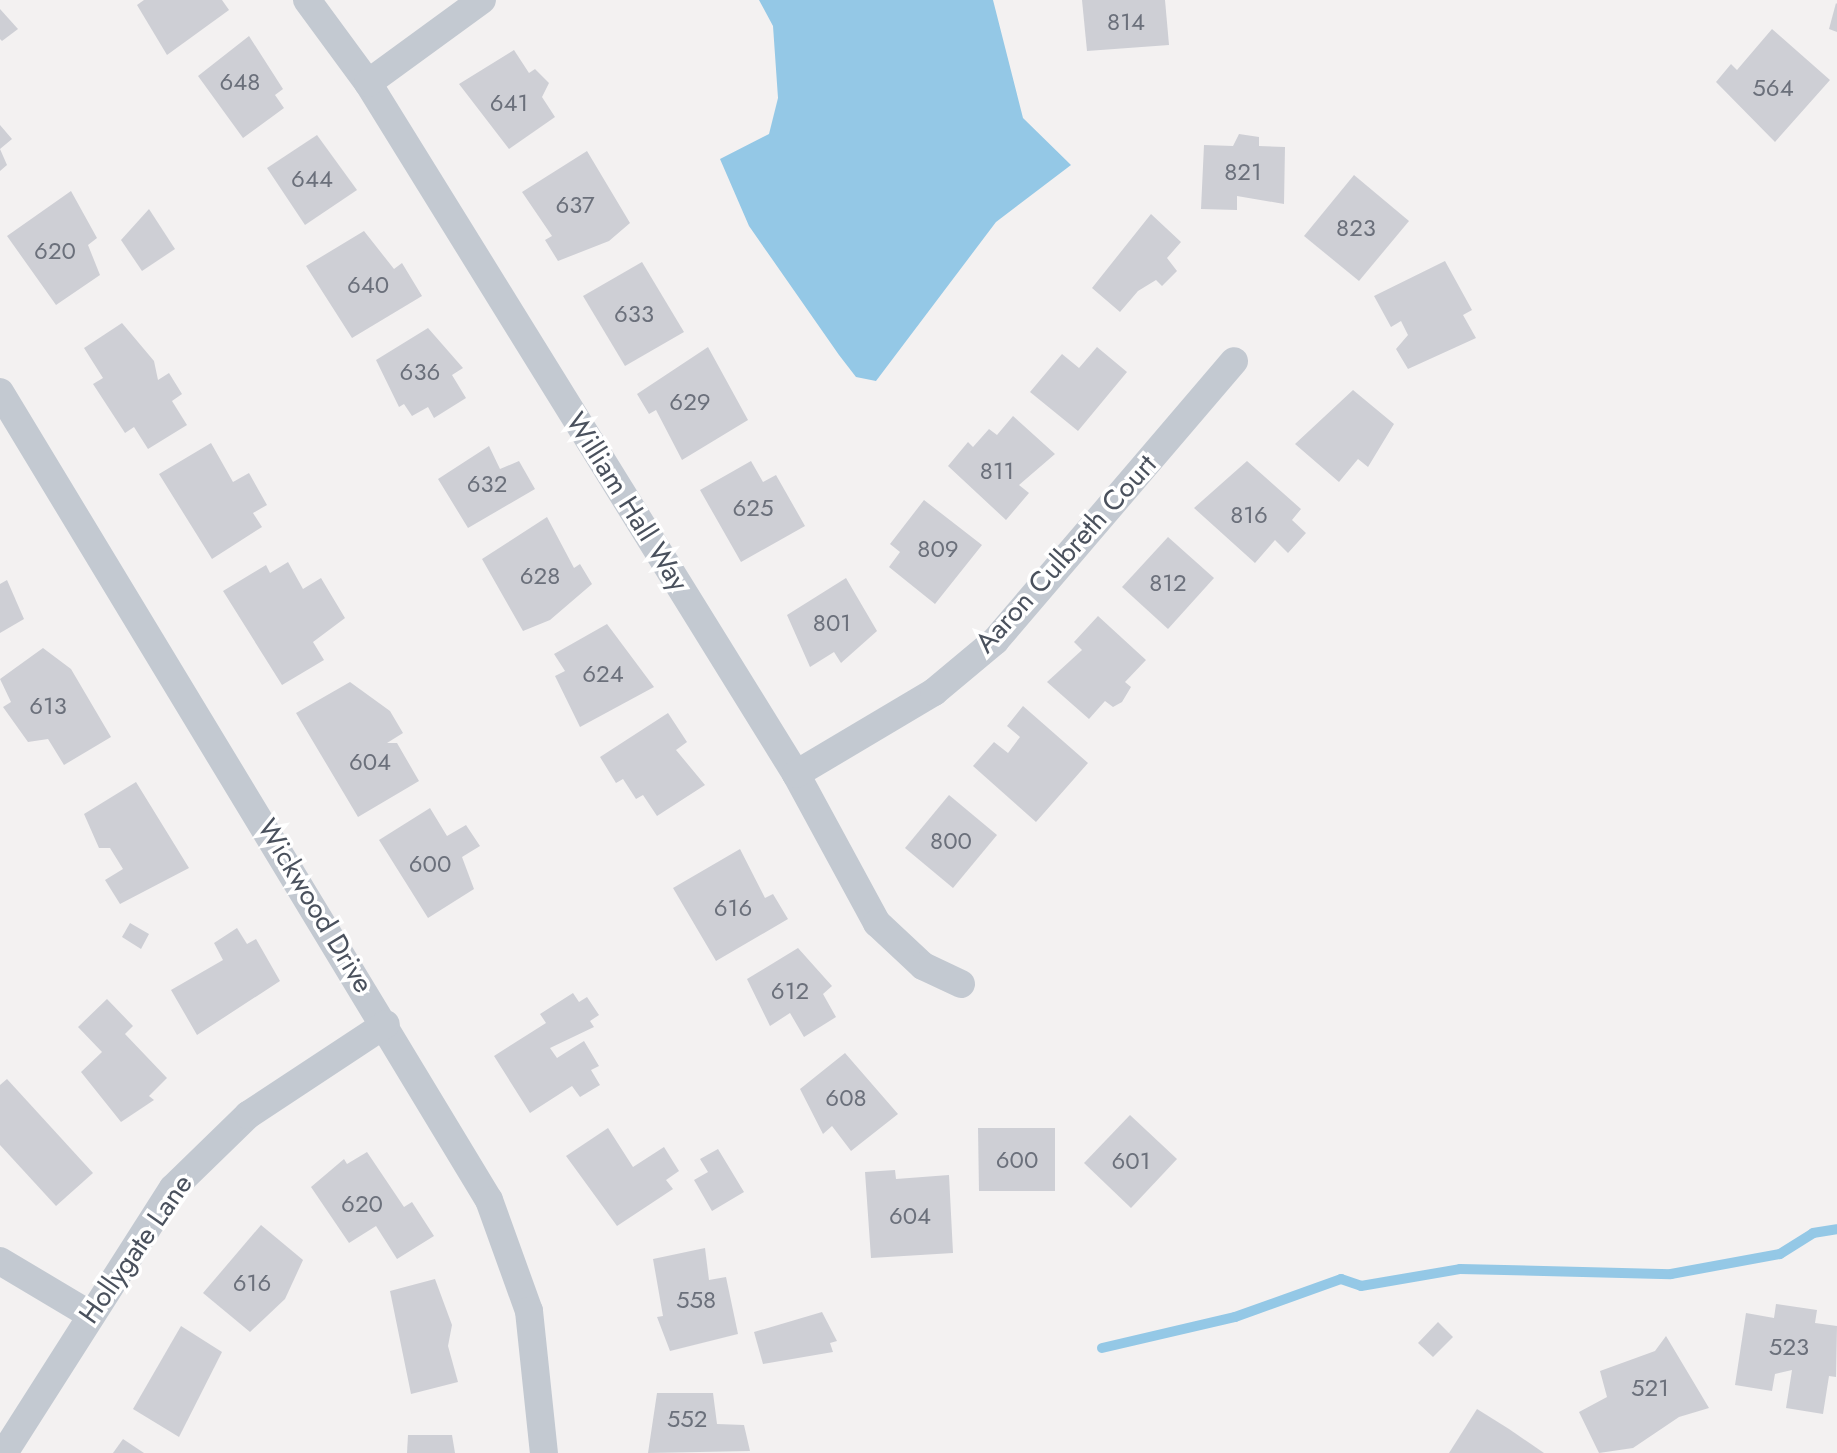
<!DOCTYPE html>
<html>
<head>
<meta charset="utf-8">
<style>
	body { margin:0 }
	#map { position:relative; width:1837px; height:1453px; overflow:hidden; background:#f3f1f1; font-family:Jost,sans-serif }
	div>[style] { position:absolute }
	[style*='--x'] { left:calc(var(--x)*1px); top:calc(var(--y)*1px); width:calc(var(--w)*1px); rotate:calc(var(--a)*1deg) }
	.water>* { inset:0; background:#94c8e6 }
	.stream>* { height:10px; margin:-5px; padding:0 5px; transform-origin:5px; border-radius:5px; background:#94c8e6 }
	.building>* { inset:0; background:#cecfd5 }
	.minor>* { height:28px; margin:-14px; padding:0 14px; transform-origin:14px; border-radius:14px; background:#c3c9d1 }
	span { translate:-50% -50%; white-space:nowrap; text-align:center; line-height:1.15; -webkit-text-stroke:7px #fff; paint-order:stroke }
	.number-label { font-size:24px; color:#6b707b }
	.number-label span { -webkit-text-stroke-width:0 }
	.street-label { font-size:28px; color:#4a515d }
</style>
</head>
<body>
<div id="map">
	<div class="water">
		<div style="clip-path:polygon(759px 0,993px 0,1023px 118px,1071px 165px,996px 222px,876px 381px,856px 377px,839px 355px,749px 226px,720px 159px,769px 134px,778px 98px,773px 26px)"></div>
	</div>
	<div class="stream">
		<div style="--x:1102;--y:1348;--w:137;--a:-13.1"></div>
		<div style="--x:1235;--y:1317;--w:113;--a:-19.7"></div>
		<div style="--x:1341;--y:1279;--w:21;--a:19"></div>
		<div style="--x:1361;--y:1286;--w:100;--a:-9.7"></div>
		<div style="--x:1460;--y:1269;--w:211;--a:1.4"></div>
		<div style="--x:1671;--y:1274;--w:111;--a:-10.4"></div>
		<div style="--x:1780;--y:1254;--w:39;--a:-32"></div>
		<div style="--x:1813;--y:1233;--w:24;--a:-9"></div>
	</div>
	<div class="building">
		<div style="clip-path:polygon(144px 0,222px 0,229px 10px,167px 55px,137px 5px)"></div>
		<div style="clip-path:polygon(1082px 0,1165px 0,1169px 45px,1087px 51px)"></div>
		<div style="clip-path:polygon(1836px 3px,1837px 4px,1837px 32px,1829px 29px)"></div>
		<div style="clip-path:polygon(0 9px,18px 29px,2px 41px,0 39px)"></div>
		<div style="clip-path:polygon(1772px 29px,1830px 80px,1775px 142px,1716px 82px,1731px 64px,1737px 70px)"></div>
		<div style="clip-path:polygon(249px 36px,283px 89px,275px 95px,284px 108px,243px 138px,198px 76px)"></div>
		<div style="clip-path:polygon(514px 50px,529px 73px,535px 69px,549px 83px,542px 97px,555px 117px,509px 149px,459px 84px)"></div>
		<div style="clip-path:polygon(0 125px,12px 139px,0 149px,7px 165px,0 171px)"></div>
		<div style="clip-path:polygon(1239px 134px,1259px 137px,1259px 146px,1285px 147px,1284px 204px,1237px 196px,1237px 210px,1201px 209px,1204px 145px,1233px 146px)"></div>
		<div style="clip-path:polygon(317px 135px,357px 190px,305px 225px,267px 168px)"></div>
		<div style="clip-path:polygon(587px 151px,630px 223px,609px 241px,558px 261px,545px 240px,552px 236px,522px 192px)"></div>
		<div style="clip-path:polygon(1354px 175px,1409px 221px,1359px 281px,1304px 236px)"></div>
		<div style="clip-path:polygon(71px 191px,97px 238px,88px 245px,100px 275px,56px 305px,7px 236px)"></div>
		<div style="clip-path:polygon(149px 209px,175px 249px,142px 271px,121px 240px)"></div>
		<div style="clip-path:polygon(1151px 214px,1181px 242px,1167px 258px,1177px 271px,1162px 286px,1156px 280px,1138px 291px,1120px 312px,1092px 288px)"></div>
		<div style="clip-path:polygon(364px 231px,394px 269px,402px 263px,422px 296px,352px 338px,306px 266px)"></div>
		<div style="clip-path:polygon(1445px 261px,1472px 310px,1463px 315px,1476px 338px,1408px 369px,1396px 349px,1408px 335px,1401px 321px,1391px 327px,1374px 296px)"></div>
		<div style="clip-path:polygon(642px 262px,684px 332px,625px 366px,583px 296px)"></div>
		<div style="clip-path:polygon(122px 323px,154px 361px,158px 380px,169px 373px,182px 394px,172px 401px,187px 425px,148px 449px,134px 427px,125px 433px,93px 384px,103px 378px,84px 348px)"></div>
		<div style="clip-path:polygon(428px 328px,463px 368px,452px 375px,466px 398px,434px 418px,428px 407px,412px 416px,404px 404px,399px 407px,376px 360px)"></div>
		<div style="clip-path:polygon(708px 347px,748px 420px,682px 460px,656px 410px,649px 414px,637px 394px)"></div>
		<div style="clip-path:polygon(1097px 347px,1127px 372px,1078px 431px,1030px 392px,1062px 354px,1079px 368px)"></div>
		<div style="clip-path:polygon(1353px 390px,1394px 424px,1368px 467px,1358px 459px,1339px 482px,1295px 444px)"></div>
		<div style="clip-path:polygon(1013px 416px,1055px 454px,1019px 485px,1029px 493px,1006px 520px,948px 466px,968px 442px,973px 447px,989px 429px,997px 435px)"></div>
		<div style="clip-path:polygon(211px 443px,233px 482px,249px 473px,267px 505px,253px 513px,262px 527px,212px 559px,159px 474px)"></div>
		<div style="clip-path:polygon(489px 446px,500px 469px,519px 461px,535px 489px,468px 528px,438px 479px)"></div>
		<div style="clip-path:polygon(751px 461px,763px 482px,776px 475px,805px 526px,741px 562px,700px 490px)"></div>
		<div style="clip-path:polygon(1247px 461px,1301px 509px,1292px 520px,1306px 533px,1288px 553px,1275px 540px,1255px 563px,1194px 508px)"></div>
		<div style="clip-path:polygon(924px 500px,982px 545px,935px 604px,889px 567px,900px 552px,890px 544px)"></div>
		<div style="clip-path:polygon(547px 517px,574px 568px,580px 564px,592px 584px,550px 620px,523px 631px,482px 559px)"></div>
		<div style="clip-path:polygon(1168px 537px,1214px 578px,1168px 629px,1122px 587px)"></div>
		<div style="clip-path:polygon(288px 562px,303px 589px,321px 578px,345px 618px,313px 642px,324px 660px,282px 685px,223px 591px,266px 565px,270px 573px)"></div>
		<div style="clip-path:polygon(846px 578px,877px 631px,841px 663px,834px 652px,810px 667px,787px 615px)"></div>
		<div style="clip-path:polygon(7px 580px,24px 619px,0 633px,0 584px)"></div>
		<div style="clip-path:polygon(1098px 616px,1146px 660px,1125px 682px,1131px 687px,1122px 702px,1113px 707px,1105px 701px,1089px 719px,1047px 682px,1082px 650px,1074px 642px)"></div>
		<div style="clip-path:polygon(607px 624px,654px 687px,580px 727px,555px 676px,565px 671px,554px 654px)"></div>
		<div style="clip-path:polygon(43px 648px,71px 669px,111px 737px,64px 765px,48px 739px,28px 742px,3px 707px,11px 702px,0 679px)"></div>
		<div style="clip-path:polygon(350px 682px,390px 711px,403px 733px,387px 743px,397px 743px,419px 781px,358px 817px,296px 713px)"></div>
		<div style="clip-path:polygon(1023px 706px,1088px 763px,1036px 822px,973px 766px,994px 742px,1008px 753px,1020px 737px,1007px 726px)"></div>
		<div style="clip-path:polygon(668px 713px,687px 742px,676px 750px,705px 785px,657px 816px,643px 795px,636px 799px,623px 779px,616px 783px,600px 757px)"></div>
		<div style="clip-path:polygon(136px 782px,189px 868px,120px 904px,105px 880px,123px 869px,110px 848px,99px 848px,84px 814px)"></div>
		<div style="clip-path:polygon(949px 795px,997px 835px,953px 888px,905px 848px)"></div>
		<div style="clip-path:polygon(430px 808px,447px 836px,466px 825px,480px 846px,462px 857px,474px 889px,428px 918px,379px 840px)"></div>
		<div style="clip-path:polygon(740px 849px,765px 898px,773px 894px,788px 919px,716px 961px,673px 888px)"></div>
		<div style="clip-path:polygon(130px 923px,149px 934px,141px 949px,122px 937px)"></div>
		<div style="clip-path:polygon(237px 928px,247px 944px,256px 939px,280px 981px,197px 1035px,171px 990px,223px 960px,214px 943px)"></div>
		<div style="clip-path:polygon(798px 948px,832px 986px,823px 994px,836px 1017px,804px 1037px,790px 1013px,770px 1026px,747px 979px)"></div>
		<div style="clip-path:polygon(573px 993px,579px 1002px,587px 997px,599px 1015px,590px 1021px,594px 1027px,550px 1048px,557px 1058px,584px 1041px,599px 1066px,591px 1070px,600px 1085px,580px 1097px,572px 1086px,530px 1113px,494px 1056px,546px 1023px,540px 1014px)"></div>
		<div style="clip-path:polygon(107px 999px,133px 1026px,125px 1034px,167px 1078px,149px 1096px,154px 1100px,121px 1122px,81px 1072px,102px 1052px,78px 1027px)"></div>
		<div style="clip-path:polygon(845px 1053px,898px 1114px,851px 1151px,832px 1126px,823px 1134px,800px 1089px)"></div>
		<div style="clip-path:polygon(7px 1079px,93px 1173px,56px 1206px,0 1145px,0 1085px)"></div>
		<div style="clip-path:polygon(1130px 1115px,1177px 1159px,1131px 1208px,1084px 1163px)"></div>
		<div style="clip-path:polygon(608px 1128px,633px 1167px,664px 1147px,679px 1171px,666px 1180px,673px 1189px,617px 1226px,566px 1156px)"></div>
		<div style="clip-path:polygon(978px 1128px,1055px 1128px,1055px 1191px,979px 1191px)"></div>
		<div style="clip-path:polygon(718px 1149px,744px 1192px,712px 1211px,694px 1180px,708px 1172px,700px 1159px)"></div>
		<div style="clip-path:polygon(367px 1152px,404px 1207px,412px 1202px,434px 1236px,397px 1259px,376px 1226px,349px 1243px,311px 1187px,344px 1159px,347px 1164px)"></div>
		<div style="clip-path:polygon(895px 1170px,896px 1179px,949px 1175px,953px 1253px,871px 1258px,865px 1172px)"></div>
		<div style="clip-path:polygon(261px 1225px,303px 1260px,285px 1299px,250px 1332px,203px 1293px)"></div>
		<div style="clip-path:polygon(705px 1248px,709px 1280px,726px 1277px,738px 1334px,670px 1351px,657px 1317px,663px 1316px,653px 1259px)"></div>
		<div style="clip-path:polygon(435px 1279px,452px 1325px,448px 1346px,458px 1382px,411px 1394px,390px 1291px)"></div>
		<div style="clip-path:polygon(1776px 1304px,1817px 1310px,1815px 1323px,1837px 1326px,1836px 1377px,1829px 1376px,1823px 1414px,1786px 1408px,1792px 1370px,1775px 1374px,1772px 1391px,1735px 1385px,1746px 1313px,1774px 1318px)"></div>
		<div style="clip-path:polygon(822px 1312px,837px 1341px,830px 1343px,833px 1352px,763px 1364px,754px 1332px)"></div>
		<div style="clip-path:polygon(1438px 1322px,1453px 1337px,1433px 1357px,1418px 1343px)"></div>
		<div style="clip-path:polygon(181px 1326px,222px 1352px,179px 1437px,133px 1409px)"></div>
		<div style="clip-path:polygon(1666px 1336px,1709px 1408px,1679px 1417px,1633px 1448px,1599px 1453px,1579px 1412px,1607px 1397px,1600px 1371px,1655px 1351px)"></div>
		<div style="clip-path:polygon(657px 1393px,713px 1393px,717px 1424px,744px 1425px,750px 1451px,648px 1453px)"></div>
		<div style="clip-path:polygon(1477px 1409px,1509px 1429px,1544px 1453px,1449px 1453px)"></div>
		<div style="clip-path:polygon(408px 1435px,452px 1435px,455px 1453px,407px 1453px)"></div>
		<div style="clip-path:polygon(123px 1439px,144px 1453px,113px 1453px)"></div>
	</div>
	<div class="minor">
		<div style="--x:307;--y:0;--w:103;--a:53.7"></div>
		<div style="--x:368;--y:83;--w:813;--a:58.23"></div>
		<div style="--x:796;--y:774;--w:170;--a:61.5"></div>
		<div style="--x:877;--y:923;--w:63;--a:43.1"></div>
		<div style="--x:923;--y:966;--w:42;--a:25.3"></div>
		<div style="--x:368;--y:83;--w:141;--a:-36.1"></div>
		<div style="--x:0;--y:392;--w:944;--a:58.82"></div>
		<div style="--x:489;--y:1200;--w:118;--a:70.2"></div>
		<div style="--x:529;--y:1311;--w:143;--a:84"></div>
		<div style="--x:796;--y:774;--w:161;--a:-30.7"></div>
		<div style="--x:934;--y:692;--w:80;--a:-39.9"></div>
		<div style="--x:995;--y:641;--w:368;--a:-49.5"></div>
		<div style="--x:0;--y:1261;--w:104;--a:30.8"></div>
		<div style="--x:4;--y:1453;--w:314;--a:-57.5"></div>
		<div style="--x:173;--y:1188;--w:105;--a:-44.2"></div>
		<div style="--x:248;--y:1115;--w:165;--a:-33.4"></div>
	</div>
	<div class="number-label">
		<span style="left:1126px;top:22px">814</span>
		<span style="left:240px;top:82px">648</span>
		<span style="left:1773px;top:88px">564</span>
		<span style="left:509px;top:103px">641</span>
		<span style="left:1243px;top:172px">821</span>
		<span style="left:312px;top:179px">644</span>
		<span style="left:575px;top:205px">637</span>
		<span style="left:1356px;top:228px">823</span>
		<span style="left:55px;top:251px">620</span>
		<span style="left:368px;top:285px">640</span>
		<span style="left:634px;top:314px">633</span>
		<span style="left:420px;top:372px">636</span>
		<span style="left:690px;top:402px">629</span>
		<span style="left:997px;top:471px">811</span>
		<span style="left:487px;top:484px">632</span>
		<span style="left:753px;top:508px">625</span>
		<span style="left:1249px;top:515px">816</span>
		<span style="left:938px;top:549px">809</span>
		<span style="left:540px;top:576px">628</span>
		<span style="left:1168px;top:583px">812</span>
		<span style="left:832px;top:623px">801</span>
		<span style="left:603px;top:674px">624</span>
		<span style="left:48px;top:706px">613</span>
		<span style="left:370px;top:762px">604</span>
		<span style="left:951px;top:841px">800</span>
		<span style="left:430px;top:864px">600</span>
		<span style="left:733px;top:908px">616</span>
		<span style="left:790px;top:991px">612</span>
		<span style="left:846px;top:1098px">608</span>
		<span style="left:1017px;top:1160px">600</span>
		<span style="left:1131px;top:1161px">601</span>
		<span style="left:362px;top:1204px">620</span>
		<span style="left:910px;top:1216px">604</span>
		<span style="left:252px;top:1283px">616</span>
		<span style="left:696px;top:1300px">558</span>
		<span style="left:1789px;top:1347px">523</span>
		<span style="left:1650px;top:1388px">521</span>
		<span style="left:687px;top:1419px">552</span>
	</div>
	<div class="street-label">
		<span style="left:627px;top:502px;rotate:58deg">William Hall Way</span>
		<span style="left:1066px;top:554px;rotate:-48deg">Aaron Culbreth Court</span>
		<span style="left:315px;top:906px;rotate:59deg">Wickwood Drive</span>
		<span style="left:136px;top:1249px;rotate:-55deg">Hollygate Lane</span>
	</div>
</div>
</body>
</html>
